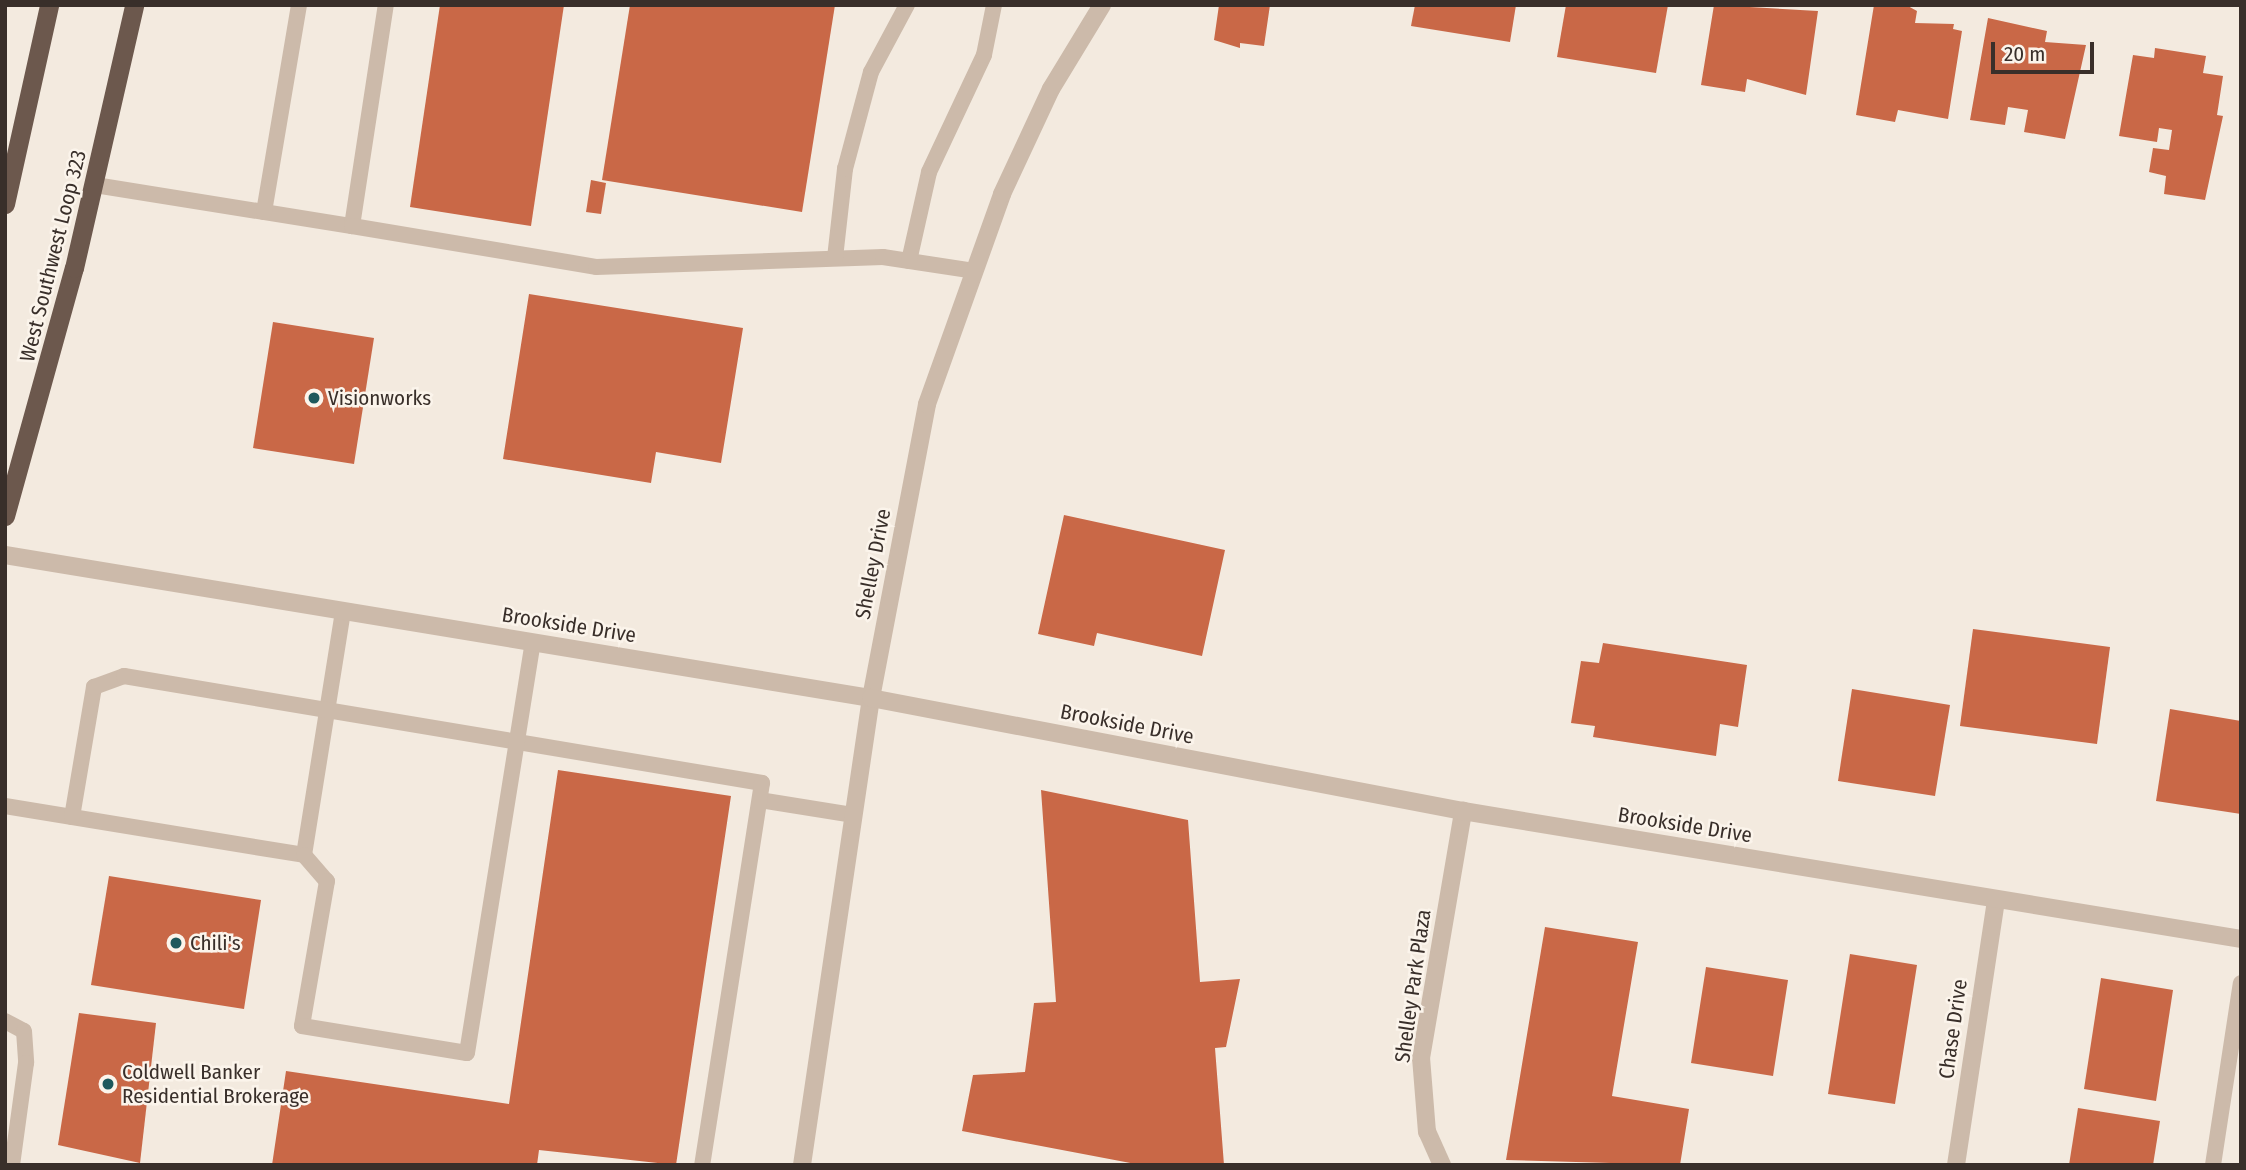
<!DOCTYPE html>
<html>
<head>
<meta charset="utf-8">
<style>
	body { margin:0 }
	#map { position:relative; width:2246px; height:1170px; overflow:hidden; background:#f3eadf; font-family:"Fira Sans Condensed",sans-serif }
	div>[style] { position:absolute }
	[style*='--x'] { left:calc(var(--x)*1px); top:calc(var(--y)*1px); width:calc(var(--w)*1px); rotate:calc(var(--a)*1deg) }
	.building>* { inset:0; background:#c96847 }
	.service>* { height:16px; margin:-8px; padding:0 8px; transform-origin:8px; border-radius:8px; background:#ccbaaa }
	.minor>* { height:18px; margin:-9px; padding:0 9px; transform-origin:9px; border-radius:9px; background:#ccbaaa }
	.tertiary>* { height:18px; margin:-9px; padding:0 9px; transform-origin:9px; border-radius:9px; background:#ccbaaa }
	.trunk>* { height:19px; margin:-9.5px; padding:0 9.5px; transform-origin:9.5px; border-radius:9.5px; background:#6c584d }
	.dots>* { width:19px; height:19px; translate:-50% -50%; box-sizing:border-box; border:4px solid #fbf4eb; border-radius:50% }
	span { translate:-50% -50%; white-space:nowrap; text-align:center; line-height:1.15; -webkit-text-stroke:5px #fbf4eb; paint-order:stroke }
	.street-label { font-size:21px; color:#392f2a }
	.poi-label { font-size:21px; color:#392f2a }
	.left { translate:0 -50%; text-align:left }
	.frame { position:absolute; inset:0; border:7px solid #392f2a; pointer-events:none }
	.scale { position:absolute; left:1991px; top:42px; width:103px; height:32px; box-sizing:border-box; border:4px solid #392f2a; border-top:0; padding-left:9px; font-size:21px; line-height:24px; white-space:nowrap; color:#392f2a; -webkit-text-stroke:5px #fbf4eb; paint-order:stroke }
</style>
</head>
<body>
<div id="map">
	<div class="building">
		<div style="clip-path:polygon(440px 5px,564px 5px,531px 226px,410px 207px)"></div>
		<div style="clip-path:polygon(630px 5px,835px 5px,802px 212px,602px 180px)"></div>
		<div style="clip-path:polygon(1219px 5px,1270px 5px,1264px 46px,1240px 43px,1240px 48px,1214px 40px)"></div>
		<div style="clip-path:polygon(1415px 5px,1516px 5px,1510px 42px,1411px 26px)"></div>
		<div style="clip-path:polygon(1566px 5px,1668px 5px,1656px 73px,1557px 57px)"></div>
		<div style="clip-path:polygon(1714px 5px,1818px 11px,1806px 95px,1747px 79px,1745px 92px,1701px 85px)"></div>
		<div style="clip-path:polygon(1874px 5px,1906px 5px,1917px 11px,1915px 23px,1954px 24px,1953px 29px,1962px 31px,1948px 119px,1898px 110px,1895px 122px,1856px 115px)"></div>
		<div style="clip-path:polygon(1988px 18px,2047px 31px,2045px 42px,2086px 45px,2065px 139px,2024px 132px,2028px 110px,2008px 107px,2005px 125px,1970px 120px)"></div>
		<div style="clip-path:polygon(2155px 48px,2206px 56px,2203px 73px,2223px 76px,2217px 115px,2223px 116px,2205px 200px,2164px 194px,2166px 176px,2149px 172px,2153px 148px,2169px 150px,2172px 130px,2159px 128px,2157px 142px,2119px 136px,2133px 55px,2154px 58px)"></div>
		<div style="clip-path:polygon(591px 180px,606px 183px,601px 214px,586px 212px)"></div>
		<div style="clip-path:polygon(529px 294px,743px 328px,721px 463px,656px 452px,651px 483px,503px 459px)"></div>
		<div style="clip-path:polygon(273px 322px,374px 338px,354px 464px,253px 448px)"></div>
		<div style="clip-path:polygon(1064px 515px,1225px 550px,1202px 656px,1097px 633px,1094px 646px,1038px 634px)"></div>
		<div style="clip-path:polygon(1973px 629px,2110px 647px,2097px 744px,1960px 726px)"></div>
		<div style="clip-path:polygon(1603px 643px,1747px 665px,1738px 727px,1720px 724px,1716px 756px,1593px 737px,1595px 726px,1571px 723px,1581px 661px,1599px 663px)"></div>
		<div style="clip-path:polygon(1852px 689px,1950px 705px,1935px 796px,1838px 781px)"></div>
		<div style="clip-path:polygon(2170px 709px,2241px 721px,2241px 814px,2156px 801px)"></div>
		<div style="clip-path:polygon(558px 770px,731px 796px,676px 1165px,539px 1150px,537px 1165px,272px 1165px,286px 1071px,509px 1104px)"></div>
		<div style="clip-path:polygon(1041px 790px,1188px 820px,1200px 982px,1240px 979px,1226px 1047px,1215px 1048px,1224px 1165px,1141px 1165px,962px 1131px,973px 1075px,1025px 1072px,1034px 1003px,1056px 1002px)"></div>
		<div style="clip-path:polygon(109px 876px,261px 900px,244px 1009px,91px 985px)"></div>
		<div style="clip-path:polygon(1545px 927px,1638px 942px,1612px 1096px,1689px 1109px,1680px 1165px,1506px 1160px)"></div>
		<div style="clip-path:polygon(1850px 954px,1917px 965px,1895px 1104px,1828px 1094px)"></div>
		<div style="clip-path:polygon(1706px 967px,1788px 980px,1773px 1076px,1691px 1063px)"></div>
		<div style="clip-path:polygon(2101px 978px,2173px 990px,2156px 1101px,2084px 1089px)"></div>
		<div style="clip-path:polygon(79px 1013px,156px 1023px,140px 1163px,58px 1145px)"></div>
		<div style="clip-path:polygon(2078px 1108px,2160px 1121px,2153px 1165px,2069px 1165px)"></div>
	</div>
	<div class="service">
		<div style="--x:95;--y:185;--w:260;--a:9.1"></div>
		<div style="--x:352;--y:226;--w:224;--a:-81.3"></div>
		<div style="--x:264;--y:212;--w:210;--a:-80.4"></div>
		<div style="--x:352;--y:226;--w:247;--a:9.5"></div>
		<div style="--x:596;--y:267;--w:287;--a:-2"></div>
		<div style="--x:883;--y:257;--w:92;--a:8.7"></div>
		<div style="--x:835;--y:258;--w:90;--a:-83.6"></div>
		<div style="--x:845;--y:169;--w:100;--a:-75"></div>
		<div style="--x:871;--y:72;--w:76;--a:-61.8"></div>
		<div style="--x:909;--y:261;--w:91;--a:-77.3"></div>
		<div style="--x:929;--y:172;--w:129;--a:-64.8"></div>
		<div style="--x:984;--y:55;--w:51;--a:-78.7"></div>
		<div style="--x:760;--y:800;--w:95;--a:9.1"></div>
		<div style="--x:5;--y:806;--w:303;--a:9.3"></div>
		<div style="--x:304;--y:855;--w:247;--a:-80.9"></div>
		<div style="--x:72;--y:817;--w:132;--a:-80.4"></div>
		<div style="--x:94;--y:687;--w:32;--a:-20"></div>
		<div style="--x:124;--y:676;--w:647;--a:9.52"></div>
		<div style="--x:762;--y:783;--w:387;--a:98.9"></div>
		<div style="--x:304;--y:855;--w:35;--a:49"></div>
		<div style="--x:327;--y:881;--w:147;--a:99.8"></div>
		<div style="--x:302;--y:1026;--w:167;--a:9.3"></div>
		<div style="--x:467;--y:1053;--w:416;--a:-80.9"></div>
		<div style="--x:5;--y:1021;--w:21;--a:28"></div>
		<div style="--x:24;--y:1031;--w:32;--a:86"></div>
		<div style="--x:26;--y:1063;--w:103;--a:97.8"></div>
		<div style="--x:2213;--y:1165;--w:184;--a:-81.3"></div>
	</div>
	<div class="minor">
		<div style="--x:802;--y:1165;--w:472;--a:-81.6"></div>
		<div style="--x:871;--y:698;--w:299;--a:-79.2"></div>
		<div style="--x:927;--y:404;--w:223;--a:-70.3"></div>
		<div style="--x:1002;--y:194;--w:116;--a:-65"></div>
		<div style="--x:1051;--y:89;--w:98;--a:-58.7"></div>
		<div style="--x:1442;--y:1165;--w:36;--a:-114"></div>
		<div style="--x:1427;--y:1132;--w:74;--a:-94.6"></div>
		<div style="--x:1421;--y:1058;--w:251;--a:-80.3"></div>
		<div style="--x:1956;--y:1165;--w:269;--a:-81.4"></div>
	</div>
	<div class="tertiary">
		<div style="--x:5;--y:555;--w:878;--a:9.38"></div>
		<div style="--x:871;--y:698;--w:603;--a:10.81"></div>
		<div style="--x:1463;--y:811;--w:788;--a:9.34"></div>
	</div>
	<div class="trunk">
		<div style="--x:5;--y:204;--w:204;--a:-77.5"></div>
		<div style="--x:5;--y:516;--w:257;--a:-74.5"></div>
		<div style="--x:74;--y:268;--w:270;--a:-77.1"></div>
	</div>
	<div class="dots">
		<div style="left:314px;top:398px;background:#1e585c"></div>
		<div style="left:176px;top:943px;background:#1e585c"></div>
		<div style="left:108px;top:1084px;background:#1e585c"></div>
	</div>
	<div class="street-label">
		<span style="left:53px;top:256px;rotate:-76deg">West Southwest Loop 323</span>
		<span style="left:873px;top:564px;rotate:-79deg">Shelley Drive</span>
		<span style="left:569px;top:625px;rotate:9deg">Brookside Drive</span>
		<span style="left:1127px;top:724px;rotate:11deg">Brookside Drive</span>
		<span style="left:1685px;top:825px;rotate:9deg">Brookside Drive</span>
		<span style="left:1413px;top:986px;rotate:-82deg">Shelley Park Plaza</span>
		<span style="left:1953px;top:1029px;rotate:-82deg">Chase Drive</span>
	</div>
	<div class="poi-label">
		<span class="left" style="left:328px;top:398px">Visionworks</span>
		<span class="left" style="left:190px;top:943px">Chili's</span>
		<span class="left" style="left:122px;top:1084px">Coldwell Banker<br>Residential Brokerage</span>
	</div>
	<div class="frame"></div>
	<div class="scale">20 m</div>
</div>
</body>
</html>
